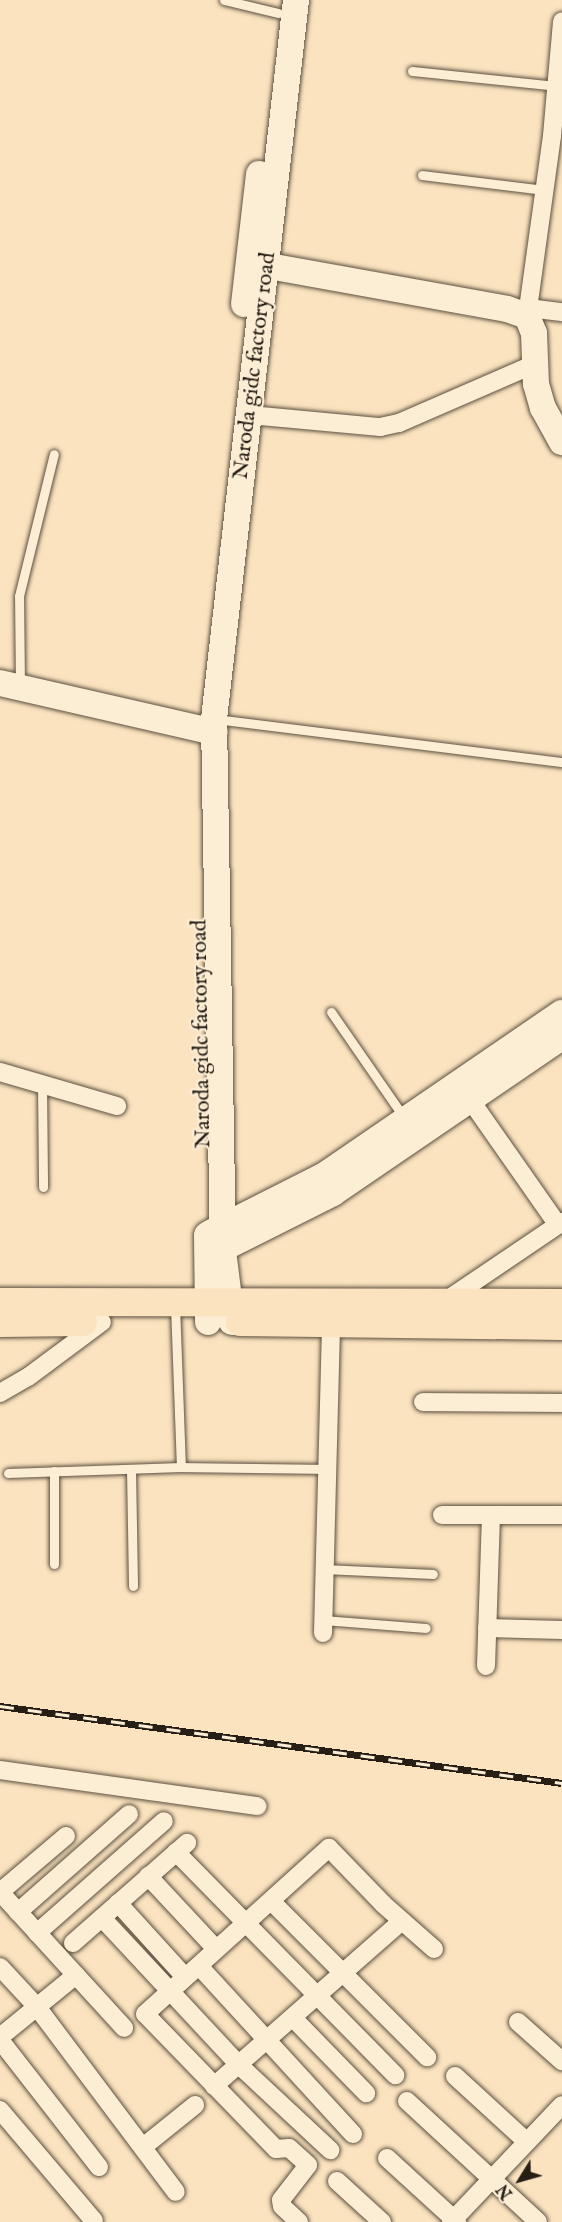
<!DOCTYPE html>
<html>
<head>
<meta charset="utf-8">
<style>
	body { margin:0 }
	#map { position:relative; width:562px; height:2222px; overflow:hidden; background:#fbe3bf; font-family:"IM FELL English",serif }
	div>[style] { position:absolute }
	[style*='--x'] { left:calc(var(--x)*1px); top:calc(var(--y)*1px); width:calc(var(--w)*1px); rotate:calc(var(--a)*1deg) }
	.roads { filter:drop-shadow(0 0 2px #5c5040) drop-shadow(0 0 2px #5c5040) }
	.lane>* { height:9px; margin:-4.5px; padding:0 4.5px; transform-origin:4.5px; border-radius:4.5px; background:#fcedd5 }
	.street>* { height:18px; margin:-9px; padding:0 9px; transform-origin:9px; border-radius:9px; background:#fcedd5 }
	.secondary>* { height:26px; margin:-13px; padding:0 13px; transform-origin:13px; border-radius:13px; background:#fcedd5 }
	.primary>* { height:28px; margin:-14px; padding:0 14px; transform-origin:14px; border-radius:14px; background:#fbe3bf }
	.rail>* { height:7px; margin-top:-3.5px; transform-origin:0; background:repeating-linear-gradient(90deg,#fcedd5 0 14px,#271f15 0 28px); box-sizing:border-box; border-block:2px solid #271f15 }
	span { translate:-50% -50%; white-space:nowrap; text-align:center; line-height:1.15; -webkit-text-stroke:4.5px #fcedd5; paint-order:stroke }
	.street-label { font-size:22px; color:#271f15 }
	.north { position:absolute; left:490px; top:2150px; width:60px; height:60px; -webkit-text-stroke:4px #fcedd5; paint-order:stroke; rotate:233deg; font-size:16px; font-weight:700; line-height:24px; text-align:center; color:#271f15 }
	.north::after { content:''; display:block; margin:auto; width:21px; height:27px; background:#271f15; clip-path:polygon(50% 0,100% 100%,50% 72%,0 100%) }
</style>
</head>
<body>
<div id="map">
	<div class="roads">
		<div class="lane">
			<div style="--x:224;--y:0;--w:56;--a:13.5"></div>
			<div style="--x:412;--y:71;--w:145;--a:5.9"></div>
			<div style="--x:422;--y:175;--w:123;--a:7"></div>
			<div style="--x:20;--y:687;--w:91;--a:-90.6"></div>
			<div style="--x:19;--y:596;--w:146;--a:-76.2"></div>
			<div style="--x:216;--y:719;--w:349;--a:7.1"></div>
			<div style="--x:331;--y:1012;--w:130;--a:55.3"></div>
			<div style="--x:42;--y:1084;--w:103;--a:89.4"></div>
			<div style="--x:175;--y:1305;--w:162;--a:87.9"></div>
			<div style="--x:131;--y:1469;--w:117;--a:89"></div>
			<div style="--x:54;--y:1471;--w:93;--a:90"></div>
			<div style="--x:8;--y:1473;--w:173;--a:-2"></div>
			<div style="--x:181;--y:1467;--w:146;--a:0.8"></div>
			<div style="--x:324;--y:1569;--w:109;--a:2.6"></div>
			<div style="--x:323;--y:1620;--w:103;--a:4.4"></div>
		</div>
		<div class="street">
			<div style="--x:528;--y:308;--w:34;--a:7"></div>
			<div style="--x:527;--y:316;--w:182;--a:-82.1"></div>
			<div style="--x:552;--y:136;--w:115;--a:-85"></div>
			<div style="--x:250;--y:415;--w:131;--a:5.3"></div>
			<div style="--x:380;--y:427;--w:19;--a:-12"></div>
			<div style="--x:399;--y:423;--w:148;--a:-23.5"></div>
			<div style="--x:0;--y:1072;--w:122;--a:16.2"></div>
			<div style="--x:469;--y:1098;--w:155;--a:55"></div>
			<div style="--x:444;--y:1302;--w:143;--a:-34.1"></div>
			<div style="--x:0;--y:1393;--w:32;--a:-30"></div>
			<div style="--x:28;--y:1377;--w:92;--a:-36.6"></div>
			<div style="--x:423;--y:1402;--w:139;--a:0.4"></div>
			<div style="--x:442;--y:1515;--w:120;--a:0"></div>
			<div style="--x:487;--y:1628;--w:75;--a:1.5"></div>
			<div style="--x:323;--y:1633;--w:310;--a:-88.5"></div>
			<div style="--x:486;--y:1666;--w:151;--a:-88.1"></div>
			<div style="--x:0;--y:1770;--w:260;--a:8"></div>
			<div style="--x:66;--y:1836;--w:87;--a:139.7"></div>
			<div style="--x:0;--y:1892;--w:184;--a:47.6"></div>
			<div style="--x:176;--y:1852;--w:313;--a:45.5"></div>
			<div style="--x:148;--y:1876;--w:100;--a:47"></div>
			<div style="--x:271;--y:1901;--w:221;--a:45"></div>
			<div style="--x:118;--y:1903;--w:100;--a:47.8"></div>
			<div style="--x:18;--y:1912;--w:148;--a:-41.4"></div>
			<div style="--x:102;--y:1918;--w:201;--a:47"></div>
			<div style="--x:239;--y:2065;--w:125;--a:43"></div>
			<div style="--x:37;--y:1933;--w:169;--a:-41.4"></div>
			<div style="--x:73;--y:1943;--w:152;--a:-41.3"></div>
			<div style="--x:199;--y:1966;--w:228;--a:47.5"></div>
			<div style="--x:0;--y:1967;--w:54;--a:47.2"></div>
			<div style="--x:37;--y:2007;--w:231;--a:53.1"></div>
			<div style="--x:293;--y:2018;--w:105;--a:45.8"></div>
			<div style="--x:518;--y:2022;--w:59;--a:41.6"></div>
			<div style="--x:0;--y:2037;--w:98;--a:-39.2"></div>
			<div style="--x:0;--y:2040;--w:161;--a:52.1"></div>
			<div style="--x:455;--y:2076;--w:96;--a:42.5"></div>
			<div style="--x:214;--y:2086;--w:250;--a:-41.3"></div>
			<div style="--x:407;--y:2101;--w:178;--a:42.7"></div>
			<div style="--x:0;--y:2110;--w:145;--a:49.7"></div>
			<div style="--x:143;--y:2147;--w:67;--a:-38.9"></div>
			<div style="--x:387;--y:2158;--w:95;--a:42.4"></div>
			<div style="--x:337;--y:2181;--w:61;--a:42.3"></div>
			<div style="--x:299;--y:2222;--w:23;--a:-137"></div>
			<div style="--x:282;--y:2206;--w:6;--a:-99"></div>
			<div style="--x:281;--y:2200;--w:44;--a:-52.4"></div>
			<div style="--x:308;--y:2165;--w:25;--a:-138"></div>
			<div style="--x:289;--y:2148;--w:13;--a:176"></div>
			<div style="--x:276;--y:2149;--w:188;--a:-134.1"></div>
			<div style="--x:145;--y:2014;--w:248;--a:-42.1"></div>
			<div style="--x:329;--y:1848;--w:78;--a:46"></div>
			<div style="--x:383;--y:1904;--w:68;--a:41.4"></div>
			<div style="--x:451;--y:2222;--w:161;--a:-46.5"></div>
		</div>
		<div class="secondary">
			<div style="--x:252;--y:263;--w:259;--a:10.2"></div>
			<div style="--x:507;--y:309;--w:21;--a:19"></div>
			<div style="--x:527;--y:316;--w:18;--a:68"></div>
			<div style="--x:534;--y:333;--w:51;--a:87.8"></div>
			<div style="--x:536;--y:384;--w:25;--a:74"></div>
			<div style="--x:543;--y:408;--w:39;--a:61"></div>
			<div style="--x:244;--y:304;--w:131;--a:-83.4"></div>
			<div style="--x:0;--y:683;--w:220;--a:12.9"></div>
			<div style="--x:210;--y:1233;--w:129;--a:-26.8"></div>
			<div style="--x:325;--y:1175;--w:287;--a:-34.4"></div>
			<div style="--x:207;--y:1235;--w:87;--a:89.3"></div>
			<div style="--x:208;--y:1256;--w:140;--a:-26.7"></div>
			<div style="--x:333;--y:1193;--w:277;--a:-34.3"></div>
			<div style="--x:232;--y:1322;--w:72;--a:-97.2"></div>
			<div style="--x:223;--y:1251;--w:532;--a:-90.97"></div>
			<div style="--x:214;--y:719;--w:724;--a:-83.49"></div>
		</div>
		<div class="primary">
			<div style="--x:0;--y:1302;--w:562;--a:0.1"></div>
			<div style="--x:240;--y:1322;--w:322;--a:0.7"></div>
			<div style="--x:0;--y:1323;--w:83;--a:-0.7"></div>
		</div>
	</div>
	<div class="rail">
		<div style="--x:0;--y:1706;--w:567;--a:7.8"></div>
	</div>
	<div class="street-label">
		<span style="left:255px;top:366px;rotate:-83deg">Naroda gidc factory road</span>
		<span style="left:202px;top:1034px;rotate:-91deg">Naroda gidc factory road</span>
	</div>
	<div class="north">N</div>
</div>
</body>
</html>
